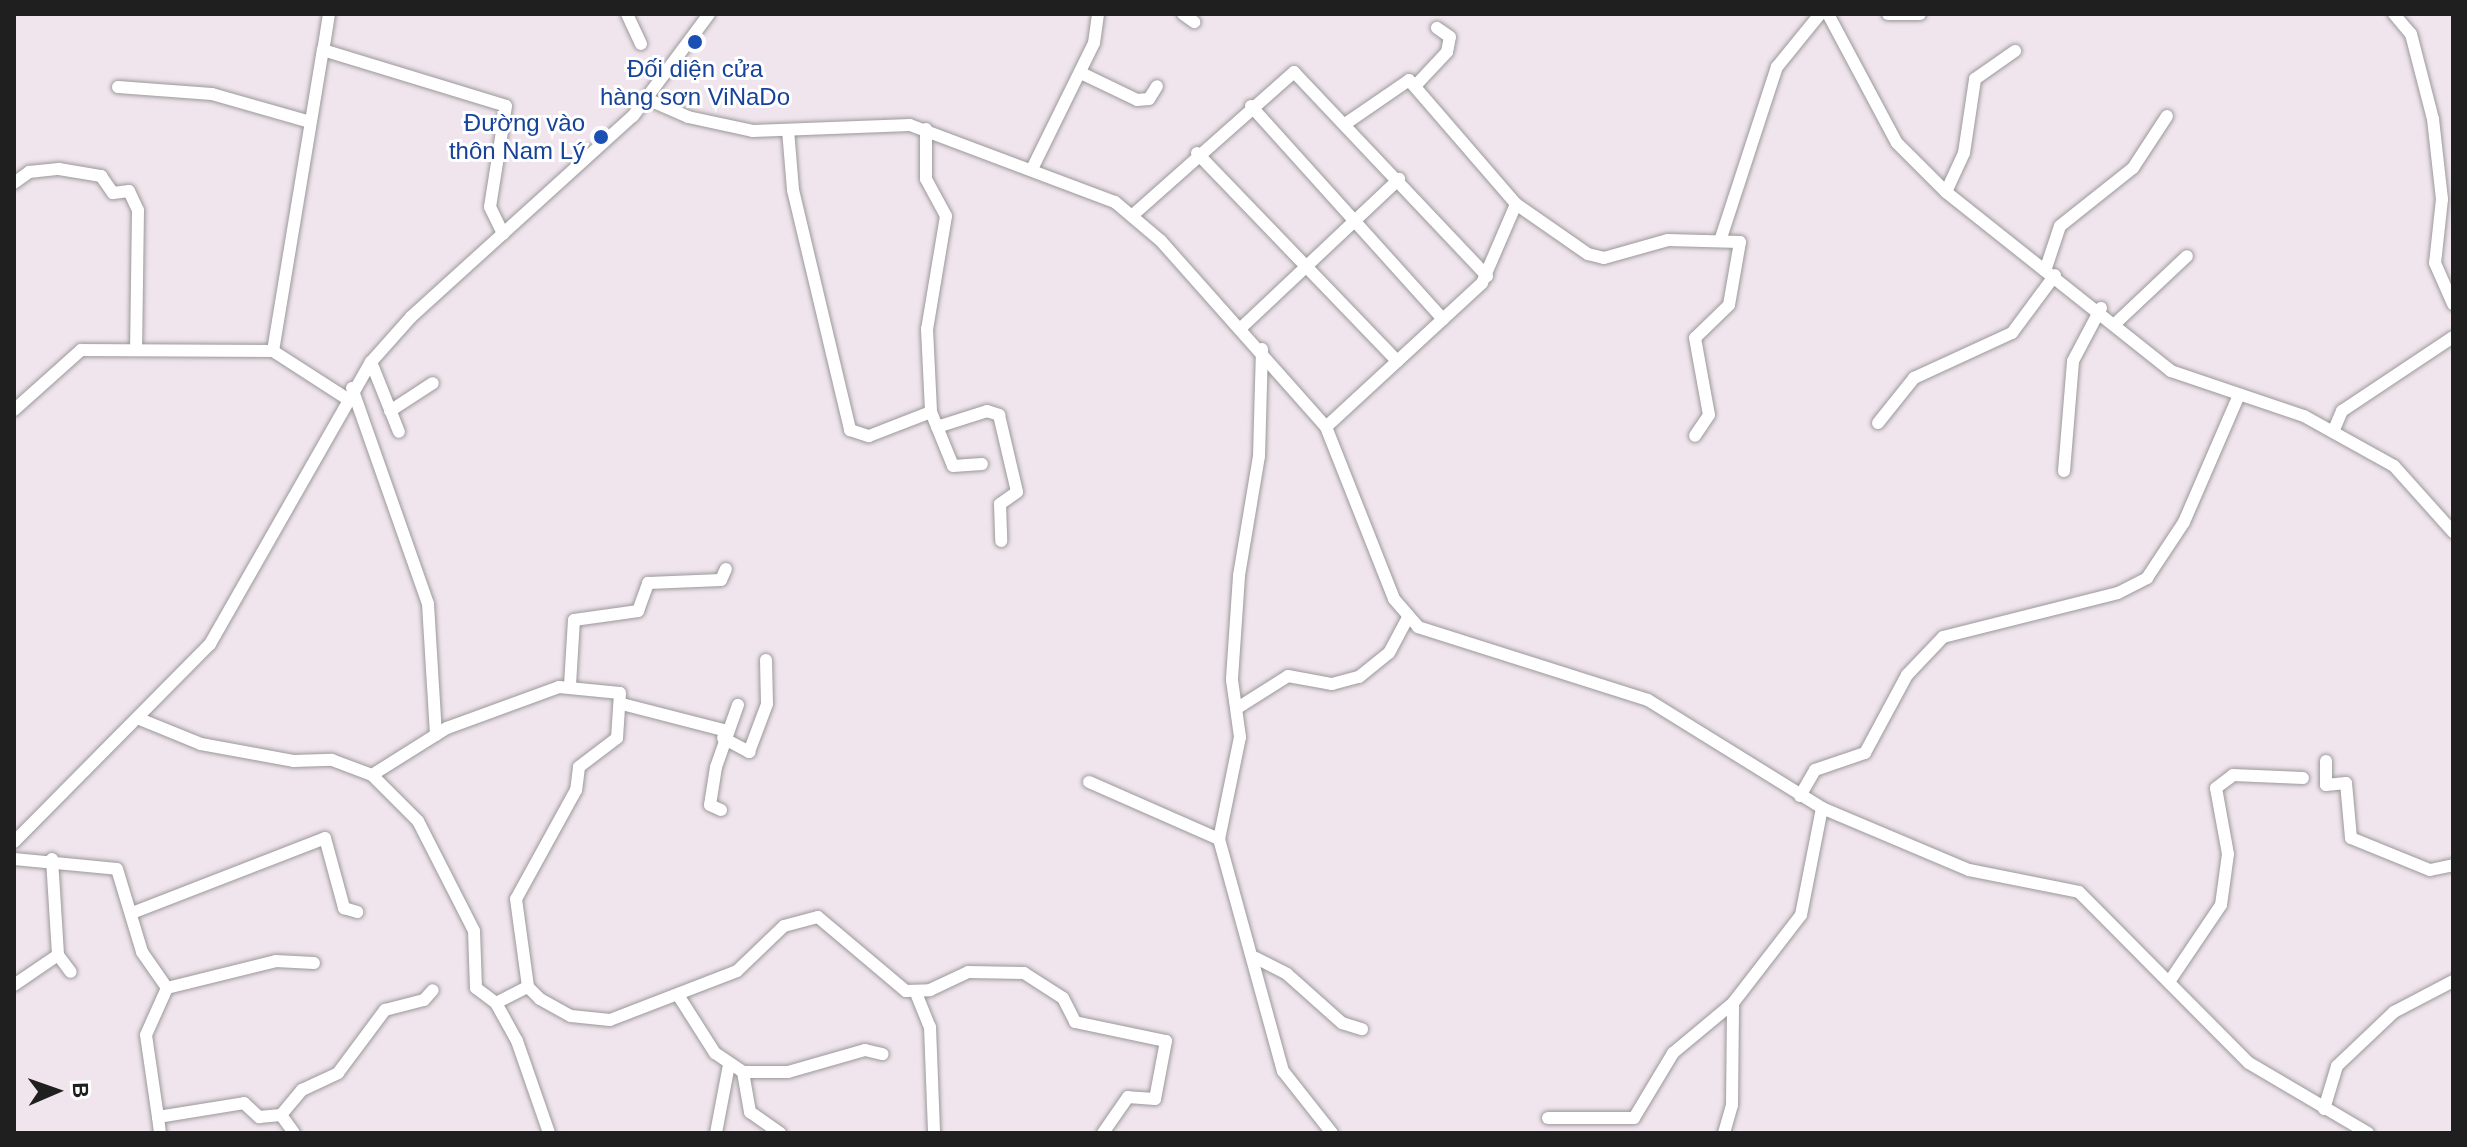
<!DOCTYPE html>
<html>
<head>
<meta charset="utf-8">
<style>
	body { margin:0 }
	#map { position:relative; width:2467px; height:1147px; overflow:hidden; background:#f0e4ed; font-family:Arial,sans-serif }
	div>[style] { position:absolute }
	[style*='--x'] { left:calc(var(--x)*1px); top:calc(var(--y)*1px); width:calc(var(--w)*1px); rotate:calc(var(--a)*1deg) }
	.roads { filter:drop-shadow(0 0 2px #999) drop-shadow(0 0 2px #999) }
	.minor>* { height:12px; margin:-6px; padding:0 6px; transform-origin:6px; border-radius:6px; background:#fff }
	.dots>* { width:22px; height:22px; translate:-50% -50%; box-sizing:border-box; border:4px solid #fff; border-radius:50% }
	span { translate:-50% -50%; white-space:nowrap; text-align:center; line-height:1.15; -webkit-text-stroke:6px #fff; paint-order:stroke }
	.transit-label { font-size:24px; color:#164399 }
	.right { translate:-100% -50%; text-align:right }
	.frame { position:absolute; inset:0; border:16px solid #1f1f1f; pointer-events:none }
	.north { position:absolute; left:16px; top:1051px; width:80px; height:80px; -webkit-text-stroke:6px #fff; paint-order:stroke; rotate:88deg; font-size:22px; font-weight:700; line-height:32px; text-align:center; color:#1f1f1f }
	.north::after { content:''; display:block; margin:auto; width:28px; height:36px; background:#1f1f1f; clip-path:polygon(50% 0,100% 100%,50% 72%,0 100%) }
</style>
</head>
<body>
<div id="map">
	<div class="roads">
		<div class="minor">
			<div style="--x:329;--y:14;--w:36;--a:99"></div>
			<div style="--x:323;--y:50;--w:191;--a:17"></div>
			<div style="--x:506;--y:106;--w:102;--a:99"></div>
			<div style="--x:490;--y:207;--w:30;--a:64"></div>
			<div style="--x:627;--y:14;--w:33;--a:65"></div>
			<div style="--x:1183;--y:14;--w:14;--a:36"></div>
			<div style="--x:1828;--y:14;--w:146;--a:61.9"></div>
			<div style="--x:1897;--y:143;--w:69;--a:45"></div>
			<div style="--x:1946;--y:192;--w:288;--a:38.5"></div>
			<div style="--x:2171;--y:371;--w:140;--a:18.7"></div>
			<div style="--x:2304;--y:416;--w:103;--a:29.1"></div>
			<div style="--x:2394;--y:466;--w:89;--a:48.2"></div>
			<div style="--x:1888;--y:14;--w:32;--a:0"></div>
			<div style="--x:2394;--y:14;--w:26;--a:50"></div>
			<div style="--x:2411;--y:34;--w:88;--a:75.5"></div>
			<div style="--x:2433;--y:119;--w:81;--a:83.6"></div>
			<div style="--x:2442;--y:199;--w:64;--a:96.2"></div>
			<div style="--x:2435;--y:263;--w:45;--a:66.3"></div>
			<div style="--x:1081;--y:73;--w:62;--a:25.7"></div>
			<div style="--x:1137;--y:100;--w:12;--a:-5"></div>
			<div style="--x:1149;--y:99;--w:15;--a:-58"></div>
			<div style="--x:1417;--y:84;--w:44;--a:-46.8"></div>
			<div style="--x:1447;--y:52;--w:15;--a:-79"></div>
			<div style="--x:1450;--y:37;--w:16;--a:-145"></div>
			<div style="--x:118;--y:87;--w:94;--a:4.3"></div>
			<div style="--x:212;--y:94;--w:99;--a:15.9"></div>
			<div style="--x:647;--y:99;--w:45;--a:23.7"></div>
			<div style="--x:688;--y:117;--w:66;--a:12.2"></div>
			<div style="--x:753;--y:131;--w:157;--a:-2.2"></div>
			<div style="--x:910;--y:125;--w:219;--a:20.6"></div>
			<div style="--x:1115;--y:202;--w:60;--a:40.3"></div>
			<div style="--x:1161;--y:241;--w:249;--a:48.4"></div>
			<div style="--x:1326;--y:427;--w:185;--a:68.4"></div>
			<div style="--x:1394;--y:599;--w:37;--a:49"></div>
			<div style="--x:1418;--y:627;--w:241;--a:17.6"></div>
			<div style="--x:1648;--y:700;--w:205;--a:31.8"></div>
			<div style="--x:1822;--y:808;--w:160;--a:22.9"></div>
			<div style="--x:1969;--y:870;--w:112;--a:11.3"></div>
			<div style="--x:2079;--y:892;--w:241;--a:45.2"></div>
			<div style="--x:2249;--y:1063;--w:138;--a:30.5"></div>
			<div style="--x:1251;--y:106;--w:287;--a:48"></div>
			<div style="--x:1348;--y:122;--w:74;--a:-34.5"></div>
			<div style="--x:1409;--y:80;--w:164;--a:49.2"></div>
			<div style="--x:1516;--y:204;--w:88;--a:34.8"></div>
			<div style="--x:1588;--y:254;--w:16;--a:14"></div>
			<div style="--x:1604;--y:258;--w:66;--a:-15.7"></div>
			<div style="--x:1668;--y:240;--w:72;--a:1.6"></div>
			<div style="--x:1740;--y:242;--w:64;--a:99.9"></div>
			<div style="--x:1729;--y:305;--w:47;--a:135.9"></div>
			<div style="--x:1695;--y:338;--w:78;--a:79.7"></div>
			<div style="--x:1709;--y:415;--w:25;--a:124"></div>
			<div style="--x:926;--y:129;--w:50;--a:90"></div>
			<div style="--x:926;--y:179;--w:42;--a:61.6"></div>
			<div style="--x:946;--y:216;--w:115;--a:99.5"></div>
			<div style="--x:927;--y:329;--w:83;--a:87.2"></div>
			<div style="--x:931;--y:412;--w:58;--a:67.8"></div>
			<div style="--x:953;--y:466;--w:29;--a:-4"></div>
			<div style="--x:788;--y:130;--w:60;--a:85.2"></div>
			<div style="--x:793;--y:190;--w:247;--a:76.6"></div>
			<div style="--x:850;--y:430;--w:20;--a:18"></div>
			<div style="--x:869;--y:436;--w:66;--a:-21.2"></div>
			<div style="--x:1197;--y:153;--w:289;--a:46.1"></div>
			<div style="--x:1032;--y:169;--w:140;--a:-63.8"></div>
			<div style="--x:1094;--y:43;--w:29;--a:-82"></div>
			<div style="--x:14;--y:183;--w:19;--a:-36"></div>
			<div style="--x:29;--y:172;--w:30;--a:-6"></div>
			<div style="--x:59;--y:169;--w:43;--a:9.5"></div>
			<div style="--x:101;--y:176;--w:21;--a:55"></div>
			<div style="--x:113;--y:193;--w:16;--a:-7"></div>
			<div style="--x:129;--y:191;--w:21;--a:65"></div>
			<div style="--x:138;--y:210;--w:139;--a:90.8"></div>
			<div style="--x:1946;--y:192;--w:43;--a:-65.2"></div>
			<div style="--x:1964;--y:153;--w:75;--a:-81.5"></div>
			<div style="--x:1975;--y:79;--w:49;--a:-35"></div>
			<div style="--x:1134;--y:214;--w:214;--a:-41.6"></div>
			<div style="--x:1294;--y:72;--w:281;--a:46.6"></div>
			<div style="--x:1721;--y:238;--w:180;--a:-71.9"></div>
			<div style="--x:1777;--y:67;--w:68;--a:-50.9"></div>
			<div style="--x:2046;--y:268;--w:44;--a:-71.6"></div>
			<div style="--x:2060;--y:226;--w:93;--a:-38.5"></div>
			<div style="--x:2133;--y:168;--w:62;--a:-56.8"></div>
			<div style="--x:2117;--y:322;--w:96;--a:-43.3"></div>
			<div style="--x:1242;--y:327;--w:216;--a:-43.3"></div>
			<div style="--x:1262;--y:349;--w:107;--a:91.6"></div>
			<div style="--x:1259;--y:456;--w:122;--a:99.5"></div>
			<div style="--x:1239;--y:576;--w:104;--a:93.9"></div>
			<div style="--x:1232;--y:680;--w:58;--a:82"></div>
			<div style="--x:1240;--y:737;--w:104;--a:101.6"></div>
			<div style="--x:1219;--y:839;--w:241;--a:74.6"></div>
			<div style="--x:1283;--y:1071;--w:79;--a:51.7"></div>
			<div style="--x:273;--y:351;--w:87;--a:32.8"></div>
			<div style="--x:371;--y:362;--w:75;--a:68.2"></div>
			<div style="--x:352;--y:388;--w:229;--a:70.6"></div>
			<div style="--x:428;--y:604;--w:131;--a:86.5"></div>
			<div style="--x:14;--y:410;--w:90;--a:-41.8"></div>
			<div style="--x:81;--y:350;--w:192;--a:0.3"></div>
			<div style="--x:273;--y:351;--w:305;--a:-80.6"></div>
			<div style="--x:390;--y:411;--w:51;--a:-33.1"></div>
			<div style="--x:1878;--y:423;--w:58;--a:-51.3"></div>
			<div style="--x:1914;--y:378;--w:108;--a:-24.7"></div>
			<div style="--x:2012;--y:333;--w:72;--a:-53.4"></div>
			<div style="--x:937;--y:427;--w:52;--a:-17.7"></div>
			<div style="--x:987;--y:411;--w:13;--a:18"></div>
			<div style="--x:999;--y:415;--w:79;--a:76.8"></div>
			<div style="--x:1017;--y:492;--w:21;--a:145"></div>
			<div style="--x:1000;--y:504;--w:37;--a:88"></div>
			<div style="--x:1326;--y:427;--w:212;--a:-42.7"></div>
			<div style="--x:1482;--y:283;--w:86;--a:-66.7"></div>
			<div style="--x:2333;--y:432;--w:23;--a:-67"></div>
			<div style="--x:2342;--y:411;--w:133;--a:-33.7"></div>
			<div style="--x:2064;--y:471;--w:110;--a:-85.3"></div>
			<div style="--x:2073;--y:361;--w:60;--a:-62.2"></div>
			<div style="--x:570;--y:685;--w:65;--a:-86.5"></div>
			<div style="--x:574;--y:620;--w:65;--a:-8"></div>
			<div style="--x:638;--y:611;--w:30;--a:-70"></div>
			<div style="--x:648;--y:583;--w:73;--a:-2.4"></div>
			<div style="--x:721;--y:580;--w:12;--a:-66"></div>
			<div style="--x:622;--y:704;--w:108;--a:14.4"></div>
			<div style="--x:1239;--y:707;--w:58;--a:-32.3"></div>
			<div style="--x:1288;--y:676;--w:45;--a:10.3"></div>
			<div style="--x:1332;--y:684;--w:28;--a:-15"></div>
			<div style="--x:1359;--y:677;--w:38;--a:-39"></div>
			<div style="--x:1389;--y:653;--w:38;--a:-62"></div>
			<div style="--x:142;--y:720;--w:64;--a:22.1"></div>
			<div style="--x:201;--y:744;--w:95;--a:10.4"></div>
			<div style="--x:294;--y:761;--w:38;--a:-2"></div>
			<div style="--x:332;--y:760;--w:43;--a:20.6"></div>
			<div style="--x:372;--y:775;--w:89;--a:-32.1"></div>
			<div style="--x:447;--y:728;--w:119;--a:-20.1"></div>
			<div style="--x:559;--y:687;--w:61;--a:5.6"></div>
			<div style="--x:620;--y:693;--w:45;--a:93.8"></div>
			<div style="--x:617;--y:738;--w:48;--a:142.7"></div>
			<div style="--x:579;--y:767;--w:23;--a:97"></div>
			<div style="--x:576;--y:790;--w:124;--a:118.8"></div>
			<div style="--x:516;--y:899;--w:89;--a:82.2"></div>
			<div style="--x:528;--y:987;--w:17;--a:45"></div>
			<div style="--x:540;--y:999;--w:35;--a:29"></div>
			<div style="--x:571;--y:1016;--w:39;--a:6"></div>
			<div style="--x:610;--y:1020;--w:136;--a:-21.1"></div>
			<div style="--x:737;--y:971;--w:65;--a:-43.8"></div>
			<div style="--x:784;--y:926;--w:35;--a:-15"></div>
			<div style="--x:818;--y:917;--w:115;--a:40.1"></div>
			<div style="--x:906;--y:991;--w:24;--a:-2"></div>
			<div style="--x:930;--y:990;--w:42;--a:-25.3"></div>
			<div style="--x:968;--y:972;--w:56;--a:1"></div>
			<div style="--x:1024;--y:973;--w:46;--a:32.7"></div>
			<div style="--x:1063;--y:998;--w:27;--a:63"></div>
			<div style="--x:1075;--y:1022;--w:93;--a:11.8"></div>
			<div style="--x:1166;--y:1041;--w:59;--a:100.7"></div>
			<div style="--x:1155;--y:1099;--w:27;--a:-176"></div>
			<div style="--x:1128;--y:1097;--w:44;--a:124.8"></div>
			<div style="--x:723;--y:738;--w:30;--a:28"></div>
			<div style="--x:749;--y:752;--w:51;--a:-69.4"></div>
			<div style="--x:767;--y:704;--w:44;--a:-91.3"></div>
			<div style="--x:2326;--y:761;--w:24;--a:90"></div>
			<div style="--x:2326;--y:785;--w:20;--a:-6"></div>
			<div style="--x:2346;--y:783;--w:55;--a:84.8"></div>
			<div style="--x:2351;--y:838;--w:85;--a:22.1"></div>
			<div style="--x:2430;--y:870;--w:24;--a:-12"></div>
			<div style="--x:372;--y:775;--w:65;--a:45"></div>
			<div style="--x:418;--y:821;--w:123;--a:63"></div>
			<div style="--x:474;--y:931;--w:57;--a:88"></div>
			<div style="--x:476;--y:988;--w:25;--a:37"></div>
			<div style="--x:496;--y:1003;--w:43;--a:61.1"></div>
			<div style="--x:517;--y:1041;--w:97;--a:70.8"></div>
			<div style="--x:1089;--y:782;--w:142;--a:23.7"></div>
			<div style="--x:1800;--y:796;--w:30;--a:-60"></div>
			<div style="--x:1815;--y:770;--w:53;--a:-18.8"></div>
			<div style="--x:1865;--y:753;--w:89;--a:-61.7"></div>
			<div style="--x:1907;--y:675;--w:52;--a:-46.5"></div>
			<div style="--x:1943;--y:637;--w:180;--a:-14.1"></div>
			<div style="--x:2118;--y:593;--w:33;--a:-27"></div>
			<div style="--x:2147;--y:578;--w:67;--a:-56.5"></div>
			<div style="--x:2184;--y:522;--w:138;--a:-66.6"></div>
			<div style="--x:721;--y:810;--w:12;--a:-156"></div>
			<div style="--x:710;--y:805;--w:38;--a:-81"></div>
			<div style="--x:716;--y:767;--w:66;--a:-70.5"></div>
			<div style="--x:14;--y:842;--w:279;--a:-45.3"></div>
			<div style="--x:210;--y:644;--w:325;--a:-60.3"></div>
			<div style="--x:371;--y:362;--w:60;--a:-48.4"></div>
			<div style="--x:411;--y:317;--w:299;--a:-42.2"></div>
			<div style="--x:633;--y:116;--w:127;--a:-53.3"></div>
			<div style="--x:14;--y:859;--w:103;--a:5.5"></div>
			<div style="--x:117;--y:869;--w:87;--a:73.2"></div>
			<div style="--x:142;--y:952;--w:44;--a:55.2"></div>
			<div style="--x:167;--y:988;--w:51;--a:114.1"></div>
			<div style="--x:146;--y:1035;--w:83;--a:81.7"></div>
			<div style="--x:158;--y:1117;--w:87;--a:-9.2"></div>
			<div style="--x:244;--y:1103;--w:21;--a:43"></div>
			<div style="--x:259;--y:1117;--w:22;--a:-5"></div>
			<div style="--x:281;--y:1115;--w:33;--a:-50"></div>
			<div style="--x:302;--y:1090;--w:40;--a:-25"></div>
			<div style="--x:338;--y:1073;--w:79;--a:-53.3"></div>
			<div style="--x:385;--y:1010;--w:40;--a:-14.4"></div>
			<div style="--x:424;--y:1000;--w:13;--a:-48"></div>
			<div style="--x:52;--y:859;--w:96;--a:86.4"></div>
			<div style="--x:58;--y:955;--w:21;--a:53"></div>
			<div style="--x:132;--y:913;--w:207;--a:-21.2"></div>
			<div style="--x:325;--y:838;--w:73;--a:74.8"></div>
			<div style="--x:344;--y:908;--w:14;--a:17"></div>
			<div style="--x:1256;--y:958;--w:35;--a:27"></div>
			<div style="--x:1287;--y:974;--w:74;--a:41.7"></div>
			<div style="--x:1342;--y:1023;--w:21;--a:17"></div>
			<div style="--x:2169;--y:982;--w:93;--a:-56"></div>
			<div style="--x:2221;--y:905;--w:51;--a:-82.2"></div>
			<div style="--x:2228;--y:854;--w:67;--a:-100.3"></div>
			<div style="--x:2216;--y:788;--w:21;--a:-37"></div>
			<div style="--x:2233;--y:775;--w:70;--a:2.5"></div>
			<div style="--x:14;--y:985;--w:53;--a:-34.3"></div>
			<div style="--x:167;--y:988;--w:112;--a:-13.9"></div>
			<div style="--x:276;--y:961;--w:38;--a:3"></div>
			<div style="--x:916;--y:993;--w:37;--a:68"></div>
			<div style="--x:930;--y:1027;--w:106;--a:87.8"></div>
			<div style="--x:678;--y:995;--w:69;--a:57.5"></div>
			<div style="--x:715;--y:1053;--w:34;--a:34"></div>
			<div style="--x:743;--y:1072;--w:41;--a:80.1"></div>
			<div style="--x:750;--y:1112;--w:37;--a:35"></div>
			<div style="--x:496;--y:1003;--w:36;--a:-27"></div>
			<div style="--x:743;--y:1072;--w:45;--a:0"></div>
			<div style="--x:788;--y:1072;--w:80;--a:-15.9"></div>
			<div style="--x:865;--y:1050;--w:18;--a:13"></div>
			<div style="--x:2324;--y:1109;--w:45;--a:-73.2"></div>
			<div style="--x:2337;--y:1066;--w:79;--a:-43.5"></div>
			<div style="--x:2394;--y:1012;--w:67;--a:-27.7"></div>
			<div style="--x:281;--y:1115;--w:22;--a:54"></div>
			<div style="--x:158;--y:1117;--w:16;--a:83"></div>
			<div style="--x:1548;--y:1118;--w:86;--a:0"></div>
			<div style="--x:1634;--y:1118;--w:76;--a:-59"></div>
			<div style="--x:1673;--y:1053;--w:78;--a:-39.8"></div>
			<div style="--x:716;--y:1133;--w:69;--a:-79.2"></div>
			<div style="--x:1724;--y:1133;--w:29;--a:-74"></div>
			<div style="--x:1732;--y:1105;--w:102;--a:-89.4"></div>
			<div style="--x:1733;--y:1003;--w:111;--a:-52.3"></div>
			<div style="--x:1801;--y:915;--w:109;--a:-78.9"></div>
		</div>
	</div>
	<div class="dots">
		<div style="left:695px;top:42px;background:#1a4fb4"></div>
		<div style="left:601px;top:137px;background:#1a4fb4"></div>
	</div>
	<div class="transit-label">
		<span style="left:695px;top:83px">Đối diện cửa<br>hàng sơn ViNaDo</span>
		<span class="right" style="left:585px;top:137px">Đường vào<br>thôn Nam Lý</span>
	</div>
	<div class="frame"></div>
	<div class="north">B</div>
</div>
</body>
</html>
